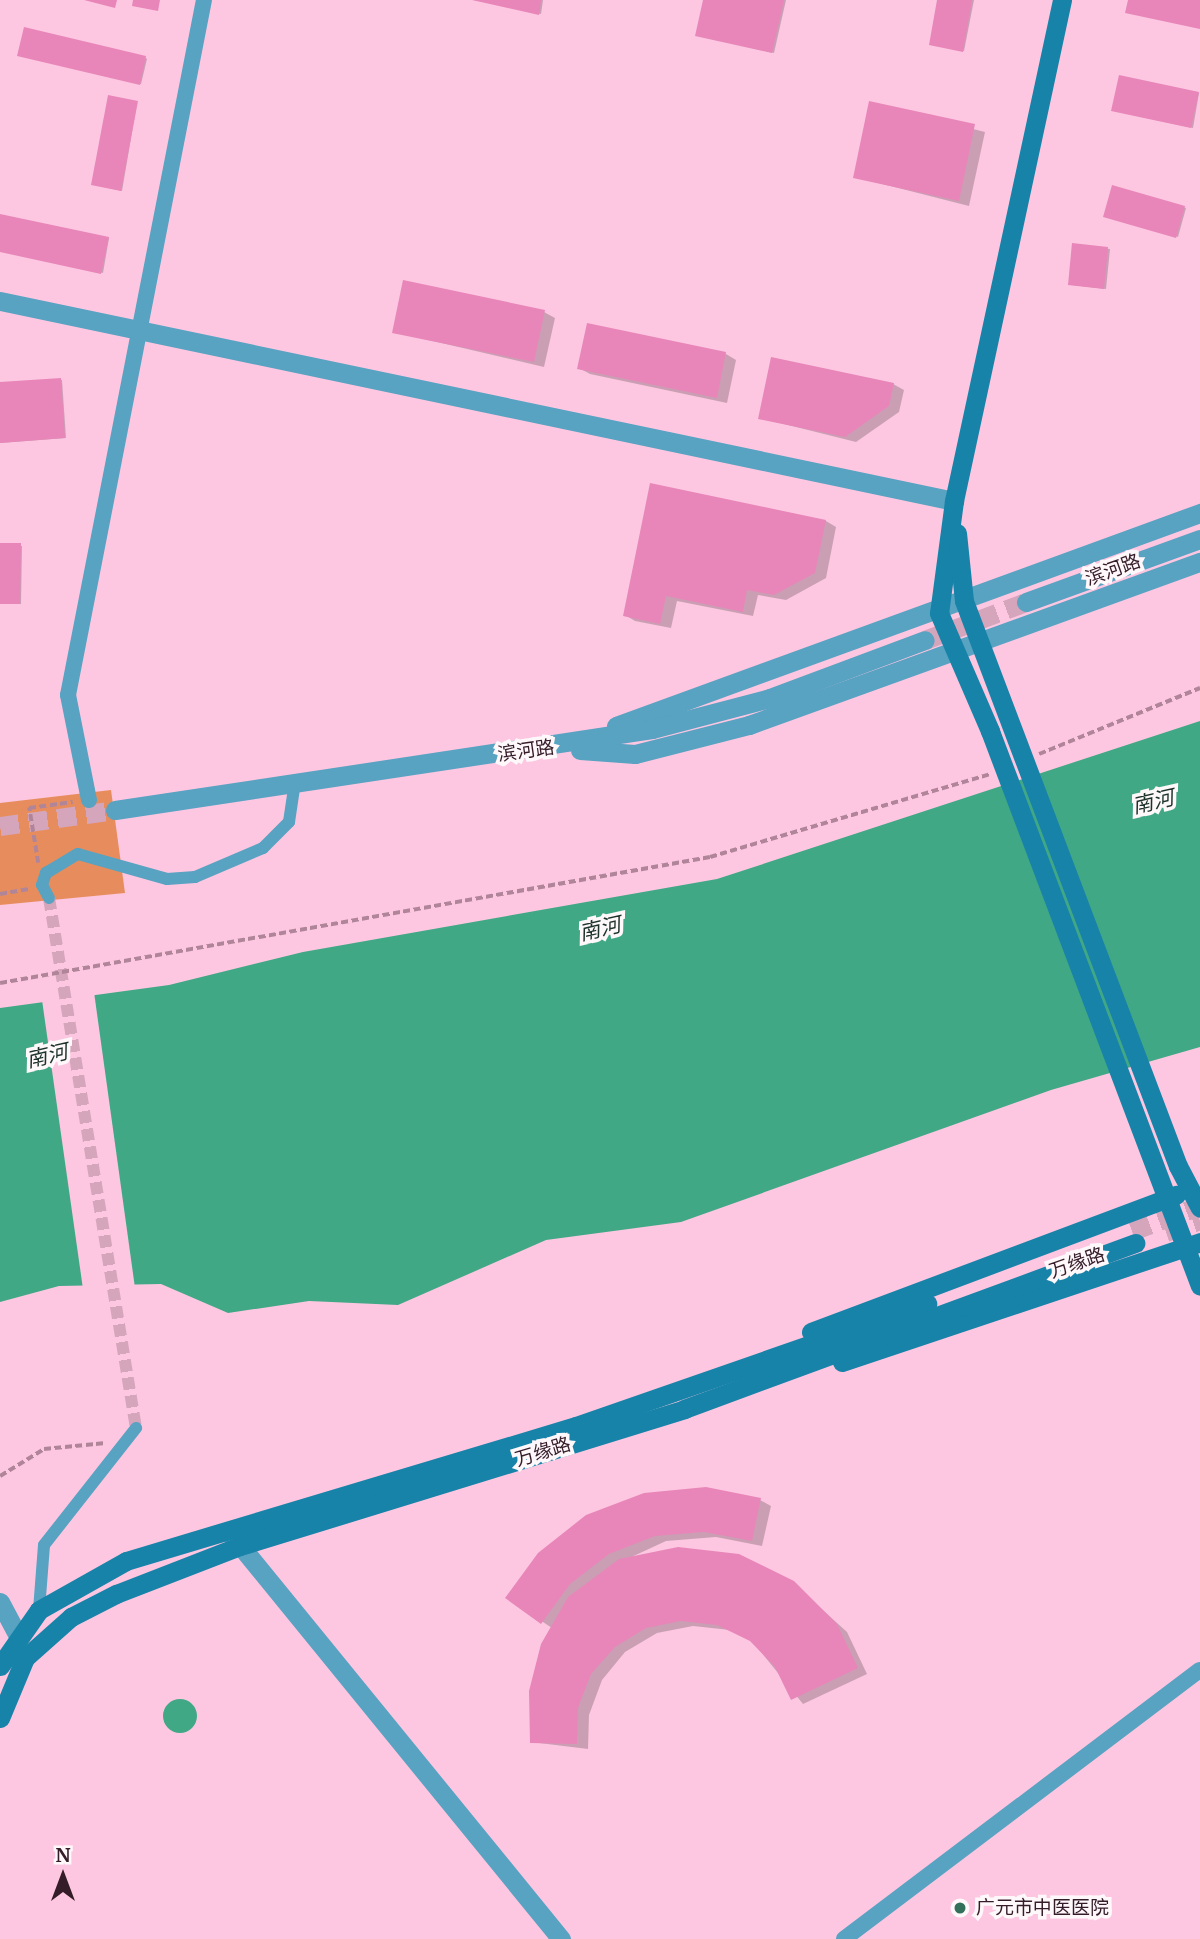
<!DOCTYPE html>
<html>
<head>
<meta charset="utf-8">
<style>
	body { margin:0 }
	#map { position:relative; width:1200px; height:1939px; overflow:hidden; background:#fdc7e1; font-family:Merriweather,"Noto Sans SC",serif }
	div>[style] { position:absolute }
	[style*='--x'] { left:calc(var(--x)*1px); top:calc(var(--y)*1px); width:calc(var(--w)*1px); rotate:calc(var(--a)*1deg) }
	.green>* { inset:0; background:#e78d5d }
	.water>* { inset:0; background:#41a886 }
	.round { border-radius:50% }
	.pier>* { inset:0; background:#fdc7e1 }
	.shadow>* { inset:0; background:#0003 }
	.building>* { inset:0; background:#e886b9 }
	.pedestrian-tunnel>* { height:12px; margin-top:-6px; transform-origin:0; background:repeating-linear-gradient(90deg,#d5a5bc 0 12px,transparent 0 18px) }
	.tertiary-tunnel>* { height:19px; margin-top:-9.5px; transform-origin:0; background:repeating-linear-gradient(90deg,#d5a5bc 0 19px,transparent 0 29px) }
	.secondary-tunnel>* { height:19px; margin-top:-9.5px; transform-origin:0; background:repeating-linear-gradient(90deg,#d5a5bc 0 19px,transparent 0 29px) }
	.path>* { height:3.5px; margin-top:-1.75px; transform-origin:0; background:repeating-linear-gradient(90deg,#b0859a 0 7px,transparent 0 10.5px) }
	.pedestrian>* { height:12px; margin:-6px; padding:0 6px; transform-origin:6px; border-radius:6px; background:#58a2c2 }
	.minor>* { height:16px; margin:-8px; padding:0 8px; transform-origin:8px; border-radius:8px; background:#58a2c2 }
	.tertiary>* { height:19px; margin:-9.5px; padding:0 9.5px; transform-origin:9.5px; border-radius:9.5px; background:#58a2c2 }
	.secondary>* { height:19px; margin:-9.5px; padding:0 9.5px; transform-origin:9.5px; border-radius:9.5px; background:#1783a9 }
	.dots>* { width:19px; height:19px; translate:-50% -50%; box-sizing:border-box; border:4px solid #fff8fb; border-radius:50% }
	span { translate:-50% -50%; white-space:nowrap; text-align:center; line-height:1.15; -webkit-text-stroke:7px #fff8fb; paint-order:stroke }
	.street-label { font-size:19px; color:#341c28 }
	.poi-label { font-size:19px; color:#341c28 }
	.left { translate:0 -50%; text-align:left }
	.water-label { font-size:21px; color:#1c322a; font-style:italic }
	.north { position:absolute; left:28px; top:1841px; width:70px; height:70px; -webkit-text-stroke:5px #fff8fb; paint-order:stroke; rotate:0deg; font-size:19px; font-weight:700; line-height:28px; text-align:center; color:#341c28 }
	.north::after { content:''; display:block; margin:auto; width:24px; height:32px; background:#341c28; clip-path:polygon(50% 0,100% 100%,50% 72%,0 100%) }
</style>
</head>
<body>
<div id="map">
	<div class="green">
		<div style="clip-path:polygon(111px 790px,125px 893px,0 905px,0 803px)"></div>
	</div>
	<div class="water">
		<div style="clip-path:polygon(1200px 721px,1200px 1047px,1051px 1090px,681px 1222px,546px 1240px,398px 1305px,309px 1301px,228px 1313px,161px 1284px,59px 1286px,0 1302px,0 1008px,169px 985px,303px 952px,717px 879px)"></div>
		<div class="round" style="left:163px;top:1699px;width:34px;height:34px"></div>
	</div>
	<div class="pier">
		<div style="clip-path:polygon(94px 992px,135px 1288px,83px 1289px,42px 1000px)"></div>
	</div>
	<div class="shadow">
		<div style="clip-path:polygon(474px 0,543px 0,541px 14px)"></div>
		<div style="clip-path:polygon(705px 0,786px 0,774px 53px,699px 36px)"></div>
		<div style="clip-path:polygon(939px 0,974px 0,964px 51px,932px 45px)"></div>
		<div style="clip-path:polygon(21px 56px,146px 58px,147px 59px,141px 84px)"></div>
		<div style="clip-path:polygon(1199px 93px,1193px 128px,1114px 111px)"></div>
		<div style="clip-path:polygon(137px 103px,122px 191px,95px 185px)"></div>
		<div style="clip-path:polygon(871px 103px,985px 132px,969px 206px,855px 177px)"></div>
		<div style="clip-path:polygon(1113px 187px,1186px 208px,1178px 237px,1107px 217px)"></div>
		<div style="clip-path:polygon(0 215px,109px 238px,103px 273px,0 251px)"></div>
		<div style="clip-path:polygon(1074px 245px,1110px 249px,1106px 289px,1072px 285px)"></div>
		<div style="clip-path:polygon(544px 312px,555px 318px,544px 367px,394px 332px)"></div>
		<div style="clip-path:polygon(589px 325px,726px 354px,736px 360px,727px 403px,590px 374px,579px 368px)"></div>
		<div style="clip-path:polygon(62px 380px,66px 438px,0 443px,0 384px)"></div>
		<div style="clip-path:polygon(893px 384px,904px 390px,899px 412px,856px 442px,760px 418px)"></div>
		<div style="clip-path:polygon(652px 485px,826px 521px,836px 527px,826px 578px,786px 600px,758px 595px,753px 616px,677px 601px,671px 628px,635px 621px,625px 615px)"></div>
		<div style="clip-path:polygon(0 545px,22px 546px,21px 604px,0 604px)"></div>
		<div style="clip-path:polygon(760px 1500px,771px 1506px,762px 1546px,716px 1537px,666px 1541px,625px 1560px,793px 1583px,847px 1632px,867px 1674px,803px 1704px,753px 1642px,730px 1630px,693px 1626px,657px 1633px,625px 1652px,602px 1680px,589px 1715px,588px 1749px,531px 1742px,552px 1628px,507px 1598px,539px 1554px)"></div>
	</div>
	<div class="building">
		<div style="clip-path:polygon(84px 0,117px 0,115px 8px)"></div>
		<div style="clip-path:polygon(133px 0,160px 0,158px 11px,132px 6px)"></div>
		<div style="clip-path:polygon(472px 0,541px 0,539px 15px)"></div>
		<div style="clip-path:polygon(703px 0,784px 0,772px 53px,695px 36px)"></div>
		<div style="clip-path:polygon(937px 0,972px 0,963px 52px,929px 45px)"></div>
		<div style="clip-path:polygon(1128px 0,1200px 0,1200px 29px,1125px 13px)"></div>
		<div style="clip-path:polygon(24px 27px,146px 56px,140px 85px,17px 56px)"></div>
		<div style="clip-path:polygon(1119px 75px,1199px 92px,1191px 128px,1111px 111px)"></div>
		<div style="clip-path:polygon(108px 95px,138px 101px,121px 191px,91px 185px)"></div>
		<div style="clip-path:polygon(869px 101px,975px 124px,959px 201px,853px 178px)"></div>
		<div style="clip-path:polygon(1112px 185px,1185px 206px,1176px 238px,1103px 217px)"></div>
		<div style="clip-path:polygon(0 214px,109px 237px,101px 274px,0 252px)"></div>
		<div style="clip-path:polygon(1072px 243px,1108px 247px,1104px 289px,1068px 285px)"></div>
		<div style="clip-path:polygon(403px 280px,545px 310px,534px 362px,392px 333px)"></div>
		<div style="clip-path:polygon(587px 323px,726px 352px,717px 398px,577px 369px)"></div>
		<div style="clip-path:polygon(771px 357px,894px 383px,889px 406px,845px 437px,758px 419px)"></div>
		<div style="clip-path:polygon(61px 378px,65px 438px,0 443px,0 382px)"></div>
		<div style="clip-path:polygon(650px 483px,826px 520px,815px 573px,774px 595px,747px 590px,743px 612px,666px 596px,660px 624px,623px 616px)"></div>
		<div style="clip-path:polygon(0 543px,21px 543px,20px 604px,0 604px)"></div>
		<div style="clip-path:polygon(706px 1487px,761px 1498px,752px 1541px,704px 1532px,655px 1536px,609px 1554px,570px 1584px,541px 1624px,505px 1598px,538px 1553px,586px 1515px,644px 1493px)"></div>
		<div style="clip-path:polygon(678px 1547px,739px 1554px,794px 1581px,837px 1624px,858px 1668px,791px 1700px,775px 1667px,750px 1641px,717px 1625px,681px 1621px,646px 1628px,615px 1647px,591px 1674px,578px 1708px,577px 1744px,530px 1743px,529px 1691px,541px 1644px,568px 1597px,619px 1559px)"></div>
	</div>
	<div class="pedestrian-tunnel">
		<div style="--x:49;--y:898;--w:537;--a:80.68"></div>
	</div>
	<div class="tertiary-tunnel">
		<div style="--x:925;--y:640;--w:108;--a:-20.6"></div>
		<div style="--x:0;--y:826;--w:116;--a:-7.9"></div>
	</div>
	<div class="secondary-tunnel">
		<div style="--x:1132;--y:1231;--w:72;--a:-20.2"></div>
		<div style="--x:1166;--y:1232;--w:36;--a:-19"></div>
	</div>
	<div class="path">
		<div style="--x:1039;--y:754;--w:174;--a:-22.3"></div>
		<div style="--x:38;--y:863;--w:56;--a:-99.3"></div>
		<div style="--x:29;--y:808;--w:44;--a:-7.8"></div>
		<div style="--x:0;--y:894;--w:29;--a:-10"></div>
		<div style="--x:0;--y:983;--w:721;--a:-10.06"></div>
		<div style="--x:710;--y:857;--w:292;--a:-16.5"></div>
		<div style="--x:0;--y:1476;--w:52;--a:-31.5"></div>
		<div style="--x:44;--y:1449;--w:62;--a:-5.5"></div>
	</div>
	<div class="pedestrian">
		<div style="--x:49;--y:898;--w:15;--a:-118"></div>
		<div style="--x:42;--y:885;--w:13;--a:-72"></div>
		<div style="--x:46;--y:873;--w:37;--a:-31"></div>
		<div style="--x:78;--y:854;--w:92;--a:15.7"></div>
		<div style="--x:167;--y:879;--w:28;--a:-4"></div>
		<div style="--x:195;--y:877;--w:74;--a:-23.1"></div>
		<div style="--x:263;--y:848;--w:37;--a:-45"></div>
		<div style="--x:289;--y:822;--w:40;--a:-81.5"></div>
		<div style="--x:39;--y:1610;--w:65;--a:-85.6"></div>
		<div style="--x:44;--y:1545;--w:149;--a:-51.8"></div>
	</div>
	<div class="minor">
		<div style="--x:89;--y:800;--w:107;--a:-101.3"></div>
		<div style="--x:68;--y:695;--w:708;--a:-78.93"></div>
		<div style="--x:844;--y:1939;--w:446;--a:-37.1"></div>
	</div>
	<div class="tertiary">
		<div style="--x:0;--y:301;--w:975;--a:11.84"></div>
		<div style="--x:1026;--y:602;--w:185;--a:-19.9"></div>
		<div style="--x:616;--y:726;--w:622;--a:-20.04"></div>
		<div style="--x:580;--y:750;--w:55;--a:4.2"></div>
		<div style="--x:635;--y:754;--w:118;--a:-14.3"></div>
		<div style="--x:749;--y:725;--w:480;--a:-19.9"></div>
		<div style="--x:115;--y:810;--w:543;--a:-8.58"></div>
		<div style="--x:652;--y:729;--w:122;--a:-14.7"></div>
		<div style="--x:770;--y:698;--w:165;--a:-20.5"></div>
		<div style="--x:230;--y:1533;--w:524;--a:50.81"></div>
		<div style="--x:0;--y:1602;--w:38;--a:62"></div>
	</div>
	<div class="secondary">
		<div style="--x:1062;--y:0;--w:513;--a:102.17"></div>
		<div style="--x:954;--y:501;--w:113;--a:97.6"></div>
		<div style="--x:939;--y:613;--w:129;--a:66.6"></div>
		<div style="--x:990;--y:731;--w:593;--a:69.27"></div>
		<div style="--x:957;--y:533;--w:68;--a:84.1"></div>
		<div style="--x:964;--y:601;--w:604;--a:69.26"></div>
		<div style="--x:1178;--y:1166;--w:47;--a:62.4"></div>
		<div style="--x:811;--y:1332;--w:390;--a:-20.6"></div>
		<div style="--x:842;--y:1362;--w:378;--a:-18.5"></div>
		<div style="--x:0;--y:1666;--w:68;--a:-55.1"></div>
		<div style="--x:39;--y:1610;--w:100;--a:-29.4"></div>
		<div style="--x:126;--y:1561;--w:470;--a:-16.7"></div>
		<div style="--x:576;--y:1426;--w:372;--a:-19.2"></div>
		<div style="--x:0;--y:1718;--w:65;--a:-67.4"></div>
		<div style="--x:25;--y:1658;--w:62;--a:-41.7"></div>
		<div style="--x:71;--y:1617;--w:51;--a:-27.1"></div>
		<div style="--x:116;--y:1594;--w:133;--a:-21.2"></div>
		<div style="--x:240;--y:1546;--w:465;--a:-17.1"></div>
		<div style="--x:684;--y:1409;--w:481;--a:-20.2"></div>
	</div>
	<div class="dots">
		<div style="left:960px;top:1908px;background:#33705b"></div>
	</div>
	<div class="street-label">
		<span style="left:1113px;top:570px;rotate:-20deg">滨河路</span>
		<span style="left:526px;top:751px;rotate:-8deg">滨河路</span>
		<span style="left:1077px;top:1263px;rotate:-19deg">万缘路</span>
		<span style="left:543px;top:1452px;rotate:-17deg">万缘路</span>
	</div>
	<div class="poi-label">
		<span class="left" style="left:976px;top:1908px">广元市中医医院</span>
	</div>
	<div class="water-label">
		<span style="left:1153px;top:802px;rotate:-13deg">南河</span>
		<span style="left:600px;top:929px;rotate:-13deg">南河</span>
		<span style="left:47px;top:1056px;rotate:-13deg">南河</span>
	</div>
	<div class="north">N</div>
</div>
</body>
</html>
